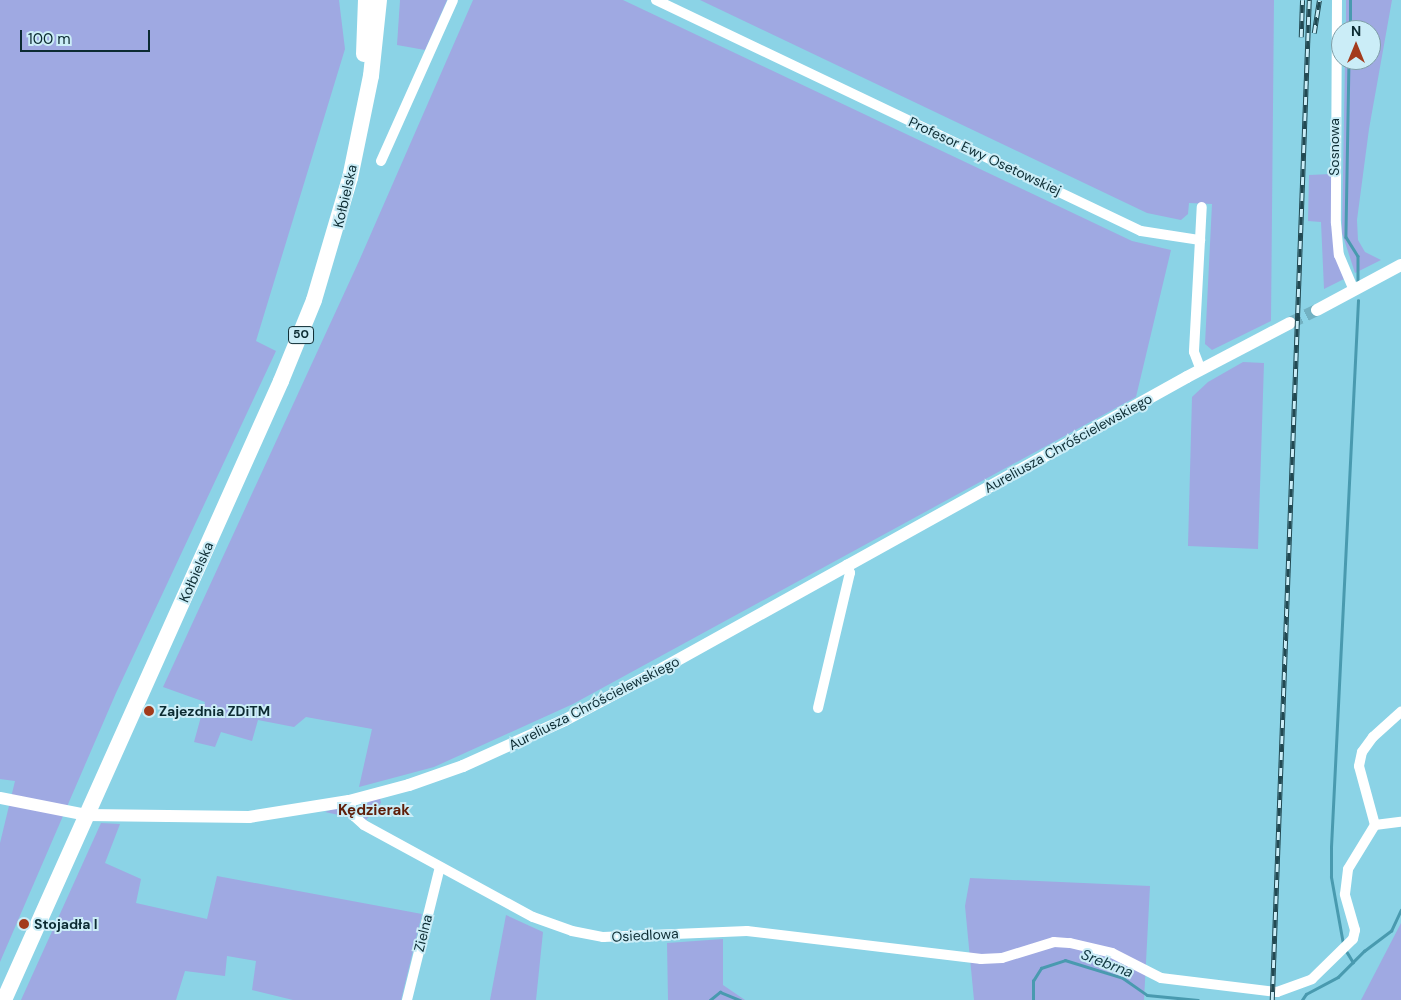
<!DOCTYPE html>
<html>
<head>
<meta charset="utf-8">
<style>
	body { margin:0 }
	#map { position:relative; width:1401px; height:1000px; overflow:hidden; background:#8bd3e6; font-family:"DM Sans",sans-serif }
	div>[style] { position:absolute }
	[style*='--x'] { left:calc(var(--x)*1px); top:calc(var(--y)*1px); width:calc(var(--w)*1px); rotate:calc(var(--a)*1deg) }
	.green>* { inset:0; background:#9fa9e2 }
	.stream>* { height:2.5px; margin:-1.25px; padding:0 1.25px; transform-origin:1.25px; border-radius:1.25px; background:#499aaf }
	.tertiary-tunnel>* { height:12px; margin-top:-6px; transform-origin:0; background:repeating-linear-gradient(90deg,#72b1c2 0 12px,transparent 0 18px) }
	.minor>* { height:10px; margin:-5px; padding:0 5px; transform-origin:5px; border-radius:5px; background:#fff }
	.tertiary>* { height:12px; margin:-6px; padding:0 6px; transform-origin:6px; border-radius:6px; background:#fff }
	.primary>* { height:16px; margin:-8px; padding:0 8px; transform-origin:8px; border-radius:8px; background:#fff }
	.rail>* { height:4.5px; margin-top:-2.25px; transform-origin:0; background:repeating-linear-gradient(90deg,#cbedf7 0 8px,#224952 0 16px); box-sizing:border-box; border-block:1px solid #224952 }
	.dots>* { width:14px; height:14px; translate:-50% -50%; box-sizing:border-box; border:2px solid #cbedf7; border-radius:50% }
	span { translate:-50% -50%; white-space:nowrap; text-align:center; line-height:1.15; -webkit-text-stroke:4px #cbedf7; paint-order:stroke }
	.shield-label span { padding:1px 4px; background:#cbedf7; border:1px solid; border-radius:4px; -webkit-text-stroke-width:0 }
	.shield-label { font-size:12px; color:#0c2b32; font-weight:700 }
	.street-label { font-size:14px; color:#0c2b32 }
	.poi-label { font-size:14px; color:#0c2b32; font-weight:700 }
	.left { translate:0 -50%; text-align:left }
	.neighbourhood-label { font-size:15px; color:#5f1e09; font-weight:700 }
	.water-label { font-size:15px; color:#103740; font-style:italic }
	.north { position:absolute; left:1331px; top:20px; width:50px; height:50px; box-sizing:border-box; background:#cbedf7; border:1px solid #7f9fa8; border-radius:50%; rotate:0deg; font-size:14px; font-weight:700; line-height:20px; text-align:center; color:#0c2b32 }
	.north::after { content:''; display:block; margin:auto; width:18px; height:22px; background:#a33b1c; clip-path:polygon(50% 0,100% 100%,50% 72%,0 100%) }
	.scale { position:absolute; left:20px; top:30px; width:130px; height:22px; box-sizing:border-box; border:2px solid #0c2b32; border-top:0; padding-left:6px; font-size:15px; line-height:18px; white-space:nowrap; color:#0c2b32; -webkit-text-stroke:4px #cbedf7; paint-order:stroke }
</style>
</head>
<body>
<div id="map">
	<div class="green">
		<div style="clip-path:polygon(0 0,339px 0,345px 49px,256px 341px,276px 351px,116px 693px,0 962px,0 843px,15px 781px,0 779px)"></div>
		<div style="clip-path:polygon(400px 0,447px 0,425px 50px,397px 45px)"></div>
		<div style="clip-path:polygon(473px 0,623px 0,1132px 241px,1171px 250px,1136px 397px,573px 704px,434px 767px,359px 787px,372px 729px,306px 717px,294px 727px,258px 720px,252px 741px,221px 732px,215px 747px,194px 742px,205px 702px,163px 687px,359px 261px)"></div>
		<div style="clip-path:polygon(700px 0,1274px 0,1271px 321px,1212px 350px,1205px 344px,1212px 204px,1189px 203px,1188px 214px,1181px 220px,1147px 213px)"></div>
		<div style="clip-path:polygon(1346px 0,1392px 0,1369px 129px,1357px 220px,1358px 240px,1365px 252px,1381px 260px,1355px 273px,1342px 233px,1345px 60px,1371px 60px,1371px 30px,1346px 30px)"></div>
		<div style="clip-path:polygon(1331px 174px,1335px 256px,1344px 279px,1324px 289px,1321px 222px,1308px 221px,1309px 175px)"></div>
		<div style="clip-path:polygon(1243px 362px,1264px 363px,1258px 549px,1188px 546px,1192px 397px,1208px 382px)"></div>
		<div style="clip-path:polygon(377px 798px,380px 798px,381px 803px,366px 820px,360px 814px,361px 806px)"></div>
		<div style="clip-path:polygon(336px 808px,344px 810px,348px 817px,325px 812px)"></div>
		<div style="clip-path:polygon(101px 823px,120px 824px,105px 863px,141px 879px,136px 903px,207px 919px,217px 876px,422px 914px,401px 1000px,293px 1000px,252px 990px,256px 961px,227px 956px,225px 976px,185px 971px,176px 1000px,21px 1000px)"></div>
		<div style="clip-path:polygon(970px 878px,1150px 886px,1144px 1000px,974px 1000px,965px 906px)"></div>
		<div style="clip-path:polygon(506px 915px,543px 932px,536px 1000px,490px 1000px)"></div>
		<div style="clip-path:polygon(1401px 923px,1401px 1000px,1361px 1000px)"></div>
		<div style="clip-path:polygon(723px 939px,723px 985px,745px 1000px,668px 1000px,667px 943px)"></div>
	</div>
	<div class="stream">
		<div style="--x:1350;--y:30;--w:30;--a:-90"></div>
		<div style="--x:1349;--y:60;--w:177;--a:91"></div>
		<div style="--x:1346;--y:237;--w:22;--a:58"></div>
		<div style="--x:1358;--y:256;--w:24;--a:90"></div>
		<div style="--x:1343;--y:944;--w:68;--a:-100.2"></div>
		<div style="--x:1331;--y:877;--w:30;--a:-90"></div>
		<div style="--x:1331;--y:847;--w:547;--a:-87.17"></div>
		<div style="--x:1347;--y:952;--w:12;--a:59"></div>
		<div style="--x:710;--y:1000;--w:13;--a:-39"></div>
		<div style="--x:720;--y:992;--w:22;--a:22"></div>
		<div style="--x:1033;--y:1000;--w:19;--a:-90"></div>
		<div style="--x:1033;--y:981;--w:15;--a:-58"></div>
		<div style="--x:1041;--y:968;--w:25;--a:-18"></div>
		<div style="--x:1065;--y:960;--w:61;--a:17.2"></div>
		<div style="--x:1123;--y:978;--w:29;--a:35"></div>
		<div style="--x:1147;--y:995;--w:51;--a:5.6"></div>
		<div style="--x:1302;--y:1000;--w:7;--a:-56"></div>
		<div style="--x:1306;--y:994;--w:36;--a:-28"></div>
		<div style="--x:1338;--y:977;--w:37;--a:-45"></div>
		<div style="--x:1364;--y:951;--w:34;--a:-37"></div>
		<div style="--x:1391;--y:931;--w:23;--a:-65"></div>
	</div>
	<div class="tertiary-tunnel">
		<div style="--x:1290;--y:323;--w:30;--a:-26"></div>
	</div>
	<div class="minor">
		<div style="--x:656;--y:0;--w:537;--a:25.47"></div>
		<div style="--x:1141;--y:231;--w:60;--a:8.7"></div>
		<div style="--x:1200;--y:240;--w:112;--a:93.1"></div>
		<div style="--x:1194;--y:352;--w:19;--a:69"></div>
		<div style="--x:1337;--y:0;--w:223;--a:90.3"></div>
		<div style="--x:1336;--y:223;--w:32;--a:85"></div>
		<div style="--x:1339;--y:255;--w:38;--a:67"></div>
		<div style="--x:381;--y:161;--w:176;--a:-65.9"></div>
		<div style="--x:1200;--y:240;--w:33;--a:-87"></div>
		<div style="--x:818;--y:708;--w:139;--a:-76.7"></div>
		<div style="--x:850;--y:573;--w:9;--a:-111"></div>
		<div style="--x:349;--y:801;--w:16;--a:72"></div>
		<div style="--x:354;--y:816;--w:13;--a:42"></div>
		<div style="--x:364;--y:825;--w:192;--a:28.6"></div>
		<div style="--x:533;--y:917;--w:41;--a:19.7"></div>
		<div style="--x:572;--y:931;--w:32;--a:11"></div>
		<div style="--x:603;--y:937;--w:144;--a:-2.4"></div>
		<div style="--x:747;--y:931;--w:236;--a:6.8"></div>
		<div style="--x:981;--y:959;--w:21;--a:-3"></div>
		<div style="--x:1002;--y:958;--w:54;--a:-17.1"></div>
		<div style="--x:1054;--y:942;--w:16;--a:4"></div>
		<div style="--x:1070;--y:943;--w:43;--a:13.4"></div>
		<div style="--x:1112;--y:953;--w:55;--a:27"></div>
		<div style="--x:1161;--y:978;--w:117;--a:6.9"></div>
		<div style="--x:1277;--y:992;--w:37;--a:-20"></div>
		<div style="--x:1312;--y:979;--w:57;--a:-44.3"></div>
		<div style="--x:1353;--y:939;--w:9;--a:-77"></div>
		<div style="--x:1355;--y:930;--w:37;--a:-106"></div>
		<div style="--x:1345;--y:894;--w:25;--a:-83"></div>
		<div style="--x:1348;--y:869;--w:52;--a:-58.5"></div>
		<div style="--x:1375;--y:825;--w:26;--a:-7"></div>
		<div style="--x:1375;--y:825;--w:61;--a:-105.2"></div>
		<div style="--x:1359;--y:766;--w:14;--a:-78"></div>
		<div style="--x:1362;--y:752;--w:19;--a:-54"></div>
		<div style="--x:1373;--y:737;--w:38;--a:-42"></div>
		<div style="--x:407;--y:1000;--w:137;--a:-76.1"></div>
	</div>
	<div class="tertiary">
		<div style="--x:1317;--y:310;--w:95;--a:-28.2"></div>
		<div style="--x:0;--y:798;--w:89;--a:11.1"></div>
		<div style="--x:87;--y:815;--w:162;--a:0.7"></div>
		<div style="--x:249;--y:817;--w:101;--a:-9.1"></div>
		<div style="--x:349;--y:801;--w:62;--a:-14.9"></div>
		<div style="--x:409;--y:785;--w:57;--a:-19.4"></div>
		<div style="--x:463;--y:766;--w:112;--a:-24.3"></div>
		<div style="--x:565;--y:720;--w:103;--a:-27.8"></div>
		<div style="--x:656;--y:672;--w:607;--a:-29.05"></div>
		<div style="--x:1187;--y:377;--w:116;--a:-27.7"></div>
	</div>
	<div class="primary">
		<div style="--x:364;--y:54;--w:54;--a:-87.9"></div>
		<div style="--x:4;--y:1000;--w:678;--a:-65.89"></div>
		<div style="--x:281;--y:381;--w:87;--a:-67.8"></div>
		<div style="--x:314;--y:300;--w:127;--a:-73.6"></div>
		<div style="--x:350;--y:178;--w:104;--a:-78.4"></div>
		<div style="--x:371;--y:76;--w:76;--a:-84"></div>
	</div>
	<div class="rail">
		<div style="--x:1314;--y:33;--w:33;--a:-81"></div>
		<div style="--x:1301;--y:37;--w:37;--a:-88"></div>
		<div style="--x:1272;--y:1000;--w:1001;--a:-87.88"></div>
	</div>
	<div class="dots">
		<div style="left:149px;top:711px;background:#a33b1c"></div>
		<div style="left:24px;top:924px;background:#a33b1c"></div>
	</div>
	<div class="shield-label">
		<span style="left:301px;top:335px">50</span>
	</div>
	<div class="street-label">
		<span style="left:1334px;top:147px;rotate:-90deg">Sosnowa</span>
		<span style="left:985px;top:156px;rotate:25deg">Profesor Ewy Osetowskiej</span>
		<span style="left:345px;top:196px;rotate:-77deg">Kołbielska</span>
		<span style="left:1068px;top:443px;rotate:-29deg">Aureliusza Chróścielewskiego</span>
		<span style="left:196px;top:572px;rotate:-66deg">Kołbielska</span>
		<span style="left:594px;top:703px;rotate:-27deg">Aureliusza Chróścielewskiego</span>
		<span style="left:423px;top:933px;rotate:-76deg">Zielna</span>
		<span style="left:645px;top:935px;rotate:-3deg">Osiedlowa</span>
	</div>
	<div class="poi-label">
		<span class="left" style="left:159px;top:711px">Zajezdnia ZDiTM</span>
		<span class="left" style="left:34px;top:924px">Stojadła I</span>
	</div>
	<div class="neighbourhood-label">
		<span style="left:374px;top:811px">Kędzierak</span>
	</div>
	<div class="water-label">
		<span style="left:1107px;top:964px;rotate:21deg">Srebrna</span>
	</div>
	<div class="north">N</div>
	<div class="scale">100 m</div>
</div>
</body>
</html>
